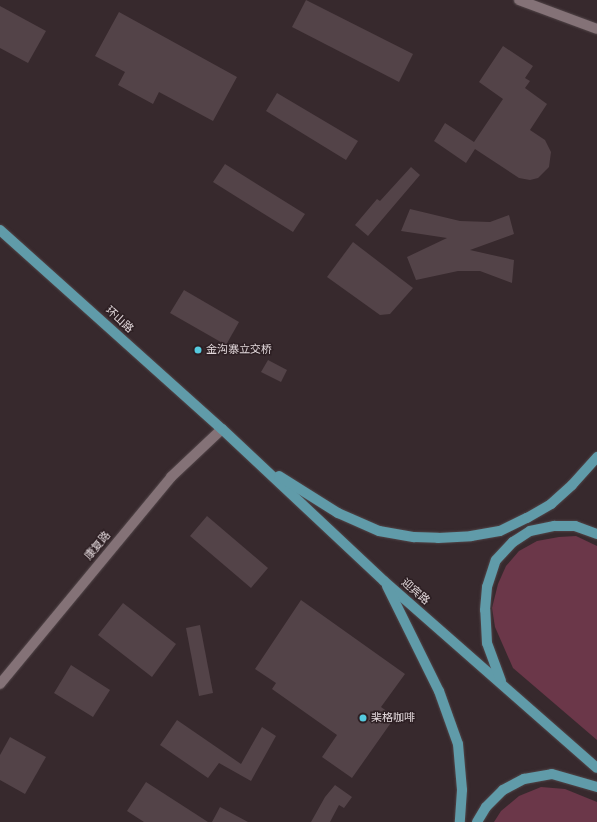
<!DOCTYPE html>
<html>
<head>
<meta charset="utf-8">
<style>
	body { margin:0 }
	#map { position:relative; width:597px; height:822px; overflow:hidden; background:#37292d; font-family:"Work Sans","Noto Sans SC",sans-serif }
	div>[style] { position:absolute }
	[style*='--x'] { left:calc(var(--x)*1px); top:calc(var(--y)*1px); width:calc(var(--w)*1px); rotate:calc(var(--a)*1deg) }
	.green>* { inset:0; background:#6b3749 }
	.building>* { inset:0; background:#534348 }
	.roads { filter:drop-shadow(0 0 1px #514548) drop-shadow(0 0 1px #514548) }
	.minor>* { height:10px; margin:-5px; padding:0 5px; transform-origin:5px; border-radius:5px; background:#847277 }
	.major>* { height:10px; margin:-5px; padding:0 5px; transform-origin:5px; border-radius:5px; background:#609ba9 }
	.dots>* { width:11px; height:11px; translate:-50% -50%; box-sizing:border-box; border:2px solid #2d1f23; border-radius:50% }
	span { translate:-50% -50%; white-space:nowrap; text-align:center; line-height:1.15; -webkit-text-stroke:3px #2d1f23; paint-order:stroke }
	.street-label { font-size:11px; color:#e2d8db }
	.poi-label { font-size:11px; color:#e2d8db }
	.left { translate:0 -50%; text-align:left }
</style>
</head>
<body>
<div id="map">
	<div class="green">
		<div style="clip-path:polygon(576px 536px,597px 546px,597px 740px,513px 668px,495px 627px,492px 608px,498px 584px,506px 566px,519px 551px,537px 541px,559px 537px)"></div>
		<div style="clip-path:polygon(541px 787px,565px 789px,597px 802px,597px 822px,494px 822px,501px 811px,519px 796px)"></div>
	</div>
	<div class="building">
		<div style="clip-path:polygon(306px 0,413px 54px,399px 82px,292px 27px)"></div>
		<div style="clip-path:polygon(0 6px,46px 31px,28px 63px,0 48px)"></div>
		<div style="clip-path:polygon(119px 12px,237px 77px,213px 121px,159px 92px,153px 104px,118px 85px,125px 72px,95px 56px)"></div>
		<div style="clip-path:polygon(503px 46px,533px 66px,525px 78px,530px 81px,525px 88px,547px 104px,530px 130px,545px 140px,551px 152px,549px 167px,538px 178px,530px 180px,519px 178px,475px 149px,466px 163px,434px 141px,445px 123px,474px 142px,503px 99px,479px 82px)"></div>
		<div style="clip-path:polygon(277px 93px,358px 141px,346px 160px,266px 111px)"></div>
		<div style="clip-path:polygon(225px 164px,305px 214px,293px 232px,213px 182px)"></div>
		<div style="clip-path:polygon(411px 167px,420px 175px,368px 236px,355px 225px,377px 199px,380px 201px)"></div>
		<div style="clip-path:polygon(410px 209px,460px 221px,490px 222px,509px 215px,514px 234px,470px 250px,514px 260px,512px 283px,480px 271px,458px 271px,416px 280px,407px 257px,447px 238px,401px 231px)"></div>
		<div style="clip-path:polygon(353px 242px,413px 288px,390px 314px,380px 315px,327px 277px)"></div>
		<div style="clip-path:polygon(184px 290px,239px 322px,226px 345px,170px 313px)"></div>
		<div style="clip-path:polygon(268px 360px,287px 370px,281px 382px,261px 372px)"></div>
		<div style="clip-path:polygon(207px 516px,268px 568px,251px 588px,190px 536px)"></div>
		<div style="clip-path:polygon(301px 600px,405px 674px,381px 707px,395px 717px,352px 778px,322px 757px,337px 735px,272px 689px,276px 683px,255px 669px)"></div>
		<div style="clip-path:polygon(123px 603px,176px 644px,152px 677px,98px 635px)"></div>
		<div style="clip-path:polygon(200px 625px,213px 693px,199px 696px,186px 628px)"></div>
		<div style="clip-path:polygon(71px 665px,110px 690px,93px 717px,54px 693px)"></div>
		<div style="clip-path:polygon(177px 720px,241px 764px,262px 727px,276px 736px,251px 781px,219px 763px,208px 778px,160px 745px)"></div>
		<div style="clip-path:polygon(10px 737px,46px 757px,25px 794px,0 780px,0 755px)"></div>
		<div style="clip-path:polygon(146px 782px,208px 822px,144px 822px,127px 811px)"></div>
		<div style="clip-path:polygon(335px 785px,352px 797px,344px 808px,339px 805px,330px 822px,311px 822px,325px 797px)"></div>
		<div style="clip-path:polygon(220px 807px,248px 822px,212px 822px)"></div>
	</div>
	<div class="roads">
		<div class="minor">
			<div style="--x:519;--y:0;--w:83;--a:20.4"></div>
			<div style="--x:0;--y:684;--w:268;--a:-50.4"></div>
			<div style="--x:171;--y:477;--w:70;--a:-43.3"></div>
		</div>
		<div class="major">
			<div style="--x:0;--y:230;--w:298;--a:41.9"></div>
			<div style="--x:222;--y:429;--w:222;--a:43.2"></div>
			<div style="--x:384;--y:581;--w:283;--a:41.3"></div>
			<div style="--x:279;--y:476;--w:70;--a:32.1"></div>
			<div style="--x:338;--y:513;--w:45;--a:23.7"></div>
			<div style="--x:379;--y:531;--w:36;--a:10"></div>
			<div style="--x:414;--y:537;--w:24;--a:2"></div>
			<div style="--x:438;--y:538;--w:33;--a:-3"></div>
			<div style="--x:471;--y:536;--w:29;--a:-10"></div>
			<div style="--x:500;--y:531;--w:30;--a:-26"></div>
			<div style="--x:527;--y:518;--w:28;--a:-30"></div>
			<div style="--x:551;--y:504;--w:28;--a:-42"></div>
			<div style="--x:572;--y:485;--w:38;--a:-48"></div>
			<div style="--x:387;--y:586;--w:117;--a:63.7"></div>
			<div style="--x:439;--y:691;--w:56;--a:70.3"></div>
			<div style="--x:458;--y:744;--w:46;--a:85"></div>
			<div style="--x:462;--y:790;--w:32;--a:94"></div>
			<div style="--x:501;--y:681;--w:40;--a:-110.2"></div>
			<div style="--x:487;--y:643;--w:33;--a:-93"></div>
			<div style="--x:485;--y:610;--w:23;--a:-85"></div>
			<div style="--x:487;--y:587;--w:28;--a:-72"></div>
			<div style="--x:496;--y:560;--w:25;--a:-47"></div>
			<div style="--x:513;--y:542;--w:20;--a:-33"></div>
			<div style="--x:530;--y:531;--w:25;--a:-12"></div>
			<div style="--x:554;--y:526;--w:21;--a:0"></div>
			<div style="--x:575;--y:526;--w:23;--a:20"></div>
			<div style="--x:477;--y:822;--w:17;--a:-59"></div>
			<div style="--x:486;--y:807;--w:24;--a:-45"></div>
			<div style="--x:503;--y:790;--w:24;--a:-28"></div>
			<div style="--x:524;--y:779;--w:28;--a:-10"></div>
			<div style="--x:552;--y:774;--w:47;--a:16.1"></div>
		</div>
	</div>
	<div class="dots">
		<div style="left:198px;top:350px;background:#55cadf"></div>
		<div style="left:363px;top:718px;background:#55cadf"></div>
	</div>
	<div class="street-label">
		<span style="left:119px;top:320px;rotate:42deg">环山路</span>
		<span style="left:98px;top:546px;rotate:-50deg">康复路</span>
		<span style="left:415px;top:592px;rotate:41deg">迎宾路</span>
	</div>
	<div class="poi-label">
		<span class="left" style="left:206px;top:350px">金沟寨立交桥</span>
		<span class="left" style="left:371px;top:718px">棐格咖啡</span>
	</div>
</div>
</body>
</html>
